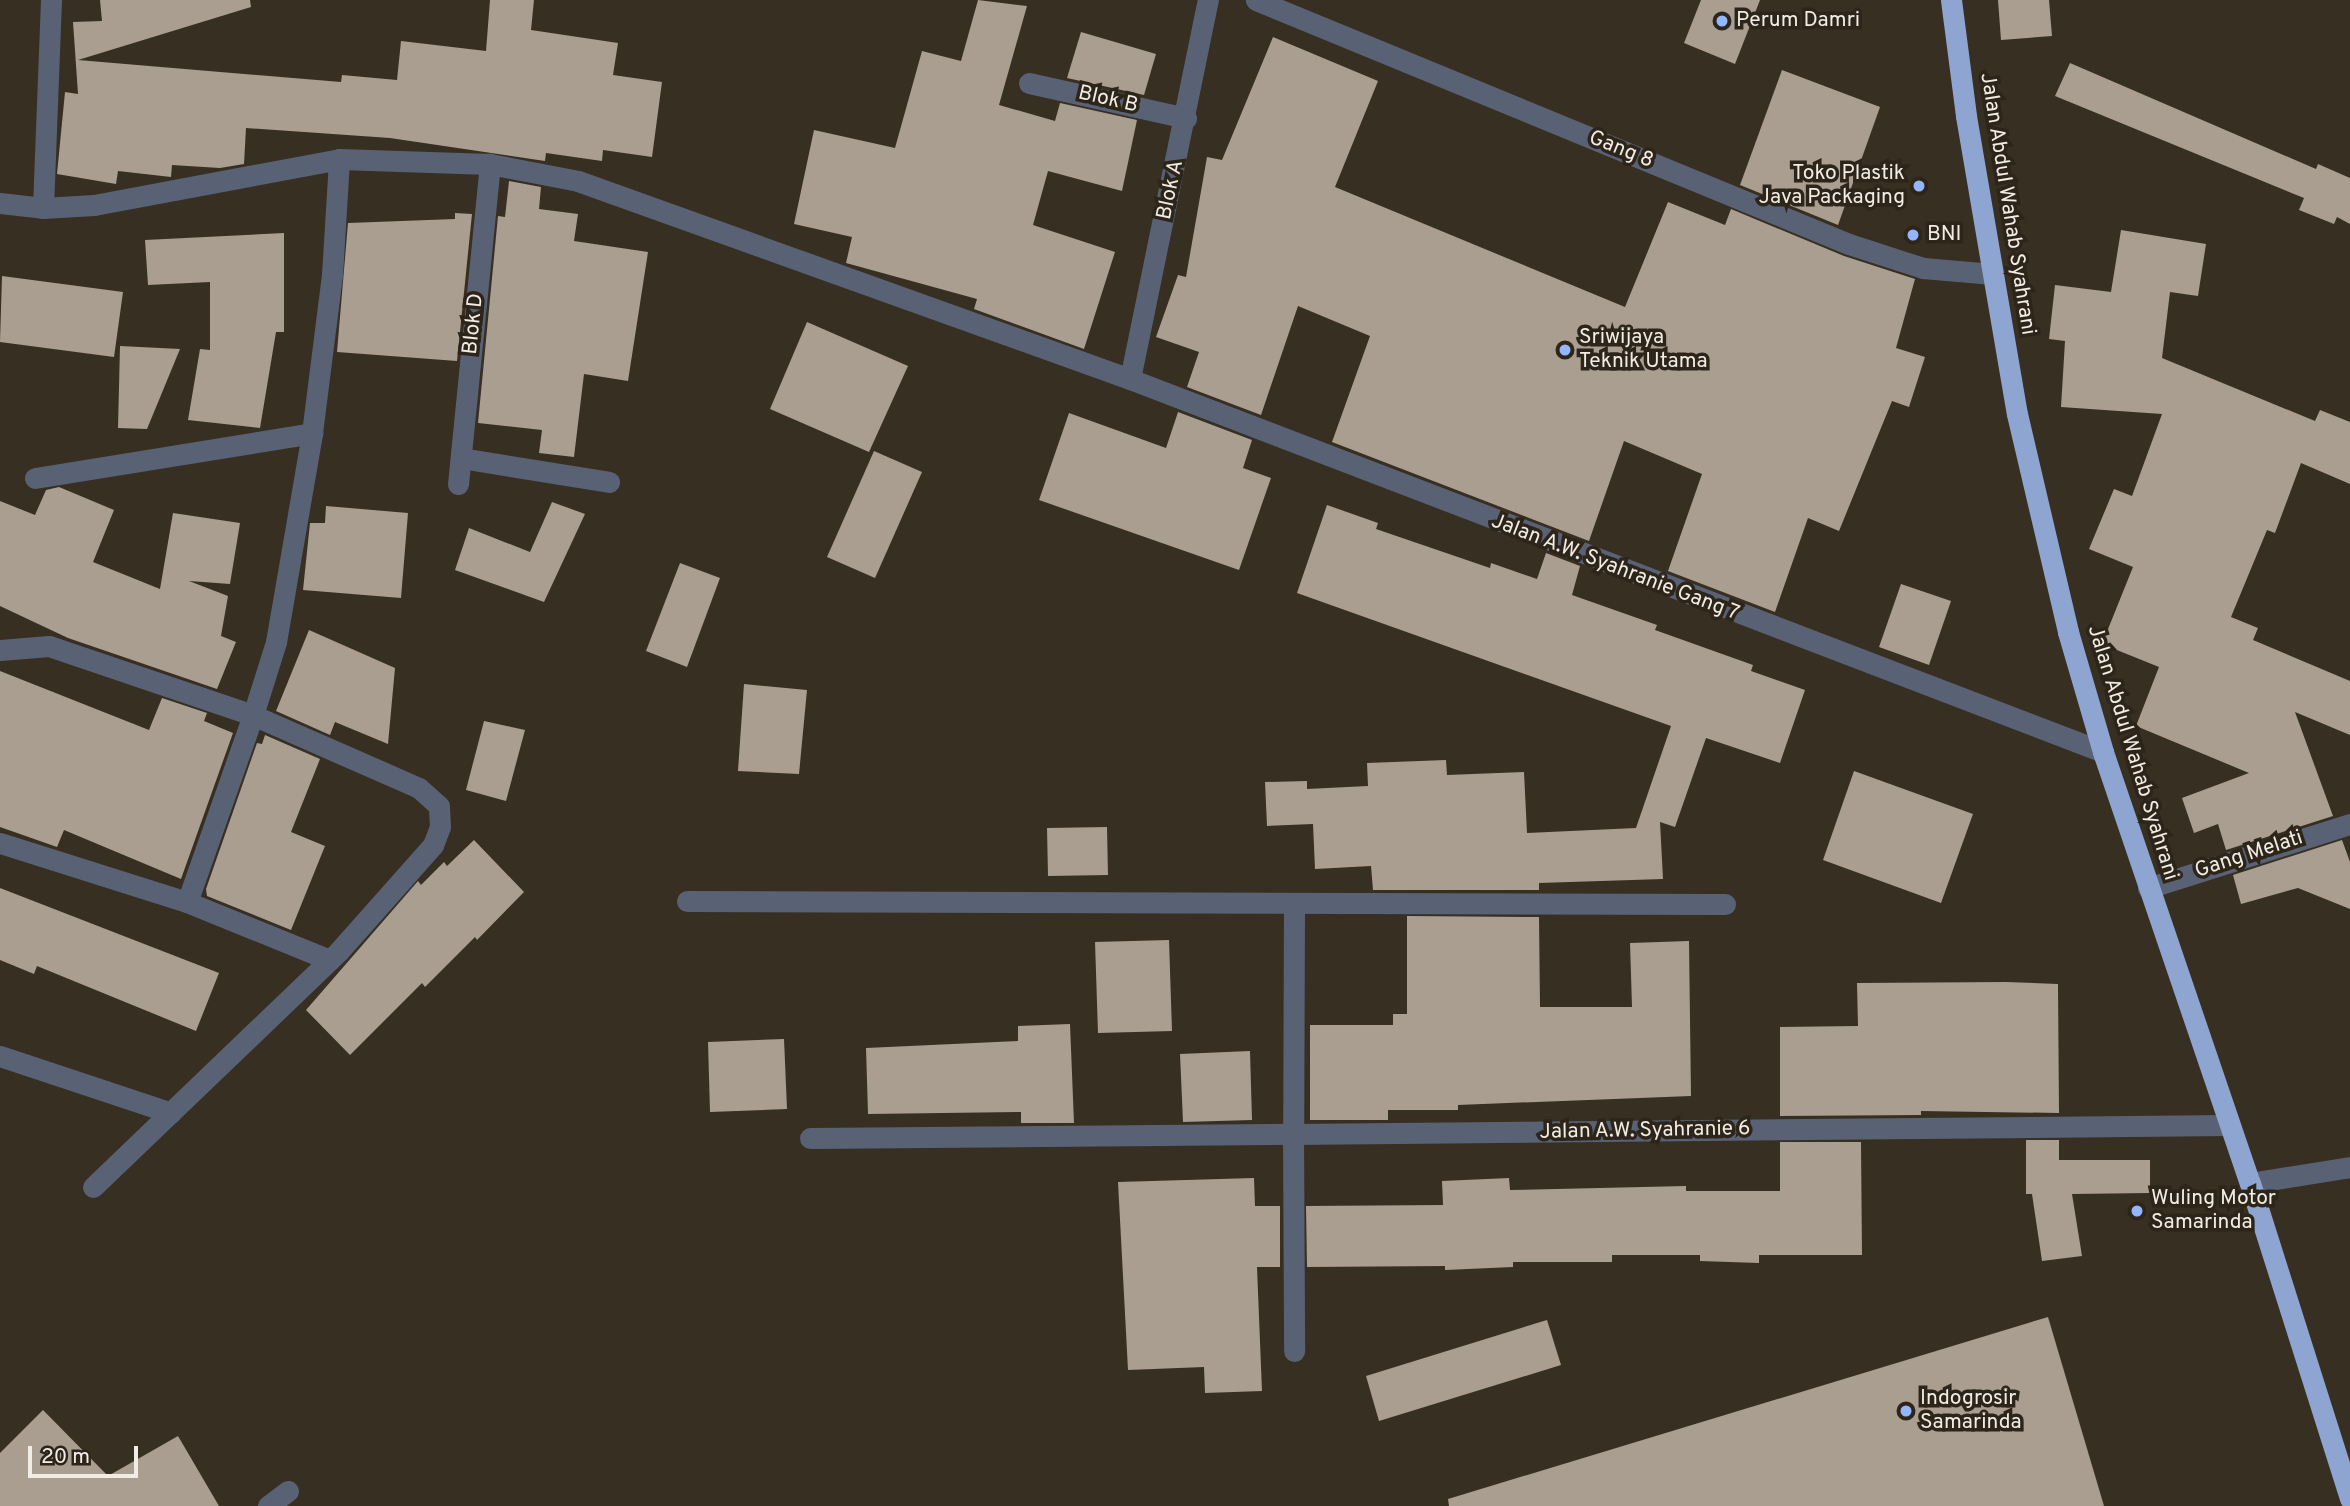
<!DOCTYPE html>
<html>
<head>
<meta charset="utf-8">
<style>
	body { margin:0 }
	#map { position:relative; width:2350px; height:1506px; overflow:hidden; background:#382f23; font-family:Overpass,sans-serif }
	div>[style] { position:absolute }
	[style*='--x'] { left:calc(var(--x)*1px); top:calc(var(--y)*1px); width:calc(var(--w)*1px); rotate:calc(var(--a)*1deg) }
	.building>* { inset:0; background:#a99e90 }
	.minor>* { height:21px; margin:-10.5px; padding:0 10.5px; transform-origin:10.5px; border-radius:10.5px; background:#596275 }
	.highway>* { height:21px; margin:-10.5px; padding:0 10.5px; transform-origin:10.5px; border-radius:10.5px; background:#8ea5d2 }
	.dots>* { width:19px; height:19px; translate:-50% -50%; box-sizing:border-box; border:4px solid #2e251a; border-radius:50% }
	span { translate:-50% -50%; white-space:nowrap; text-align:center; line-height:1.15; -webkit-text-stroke:7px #2e251a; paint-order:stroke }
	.poi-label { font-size:21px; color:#f2ece4 }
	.left { translate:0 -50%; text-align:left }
	.right { translate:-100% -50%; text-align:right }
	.street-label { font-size:21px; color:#f2ece4 }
	.scale { position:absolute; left:28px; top:1446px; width:110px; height:32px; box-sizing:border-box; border:4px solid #f2ece4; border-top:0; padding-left:9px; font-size:21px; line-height:24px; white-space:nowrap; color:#f2ece4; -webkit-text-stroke:5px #2e251a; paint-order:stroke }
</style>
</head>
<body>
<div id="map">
	<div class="building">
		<div style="clip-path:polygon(100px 0,250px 0,251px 7px,78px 60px,341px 82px,342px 75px,397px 80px,401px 41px,486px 51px,490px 0,534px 0,531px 30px,618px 43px,613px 75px,662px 82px,652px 157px,603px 150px,602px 161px,546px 153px,545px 161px,390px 138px,246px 128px,244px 164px,220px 168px,172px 165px,171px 177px,118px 171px,116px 184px,57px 174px,65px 92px,78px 94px,73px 22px,102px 21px)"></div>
		<div style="clip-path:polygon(978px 0,1027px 6px,999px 105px,1055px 121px,1060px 103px,1137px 120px,1122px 191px,1048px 171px,1033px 225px,1115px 252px,1084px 349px,974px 309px,977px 299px,846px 263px,852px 237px,794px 224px,814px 130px,895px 148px,922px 51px,961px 61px)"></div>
		<div style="clip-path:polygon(1701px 0,1760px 0,1735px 64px,1684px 43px)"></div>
		<div style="clip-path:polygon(1998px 0,2049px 0,2052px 36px,2001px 40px)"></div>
		<div style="clip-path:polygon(1081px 32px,1156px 54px,1144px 95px,1067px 78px)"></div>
		<div style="clip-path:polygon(1273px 37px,1378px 81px,1335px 187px,1625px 307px,1668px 202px,1725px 225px,1731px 209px,1844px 256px,1915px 279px,1896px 348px,1925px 357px,1909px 407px,1892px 401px,1839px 531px,1808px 518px,1775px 612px,1668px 571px,1702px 474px,1624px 441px,1589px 541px,1332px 442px,1370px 336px,1298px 306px,1261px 415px,1187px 387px,1199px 352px,1156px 337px,1178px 275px,1186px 277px,1207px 157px,1222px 160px)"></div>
		<div style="clip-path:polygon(2070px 63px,2316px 169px,2318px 164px,2350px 178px,2350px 224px,2337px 217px,2334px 224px,2299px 210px,2304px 198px,2055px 96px)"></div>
		<div style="clip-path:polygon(1782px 70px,1880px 107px,1838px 225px,1740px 185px)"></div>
		<div style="clip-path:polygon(509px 181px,541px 187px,539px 209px,578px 214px,574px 241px,648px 252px,628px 381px,584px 374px,574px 457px,539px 453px,542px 430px,478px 423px,498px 216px,505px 217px)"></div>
		<div style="clip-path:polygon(455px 213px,472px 214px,457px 361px,337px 352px,348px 223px,455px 219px)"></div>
		<div style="clip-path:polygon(2121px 230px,2206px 244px,2198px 296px,2170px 292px,2162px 358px,2315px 421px,2320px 410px,2350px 422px,2350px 484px,2301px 463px,2275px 533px,2267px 530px,2231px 617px,2258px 628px,2253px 640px,2350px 681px,2350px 735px,2295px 712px,2333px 816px,2226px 850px,2218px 824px,2194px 833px,2182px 798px,2249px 773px,2136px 726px,2159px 667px,2102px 644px,2133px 567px,2089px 549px,2114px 489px,2132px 496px,2162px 414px,2061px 407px,2065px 341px,2049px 339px,2055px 285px,2111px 292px)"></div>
		<div style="clip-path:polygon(284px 233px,284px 332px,276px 332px,260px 428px,188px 420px,200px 349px,210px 350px,210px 282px,148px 285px,145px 240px)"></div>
		<div style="clip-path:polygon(2px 276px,123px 292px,114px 357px,0 342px)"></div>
		<div style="clip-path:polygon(807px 322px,908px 366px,869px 452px,770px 409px)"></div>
		<div style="clip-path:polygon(120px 346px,180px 349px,147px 429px,118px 428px)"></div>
		<div style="clip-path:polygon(1178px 412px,1252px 440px,1243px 468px,1271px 478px,1239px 570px,1039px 500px,1069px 413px,1166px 448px)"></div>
		<div style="clip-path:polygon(874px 451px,922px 472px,875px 578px,827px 557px)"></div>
		<div style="clip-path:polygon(59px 487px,114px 510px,93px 562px,160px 589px,173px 513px,240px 523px,230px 584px,189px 581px,228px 596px,221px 636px,236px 642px,217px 689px,68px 638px,0 606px,0 501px,35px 515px,46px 490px)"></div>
		<div style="clip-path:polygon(552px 502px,585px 514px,544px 602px,455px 570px,469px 528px,530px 552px)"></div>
		<div style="clip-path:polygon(1327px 505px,1378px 523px,1376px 529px,1490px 568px,1491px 563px,1537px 579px,1546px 553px,1580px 566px,1572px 595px,1657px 625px,1655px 630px,1753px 665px,1751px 671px,1805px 690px,1780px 763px,1706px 738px,1675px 827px,1660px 822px,1663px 879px,1539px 883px,1539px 890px,1373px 890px,1371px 866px,1315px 869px,1313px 824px,1267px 826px,1265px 782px,1307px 781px,1307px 789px,1368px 786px,1367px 763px,1446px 760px,1447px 775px,1524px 772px,1527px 833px,1636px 828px,1671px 726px,1297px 593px)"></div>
		<div style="clip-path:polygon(326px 506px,408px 513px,401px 598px,303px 590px,310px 523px,325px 523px)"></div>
		<div style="clip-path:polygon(680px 563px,720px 578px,687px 667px,646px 651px)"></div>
		<div style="clip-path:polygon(1901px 584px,1951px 601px,1929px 665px,1879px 647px)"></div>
		<div style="clip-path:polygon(309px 630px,395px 668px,388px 744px,335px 722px,330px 735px,276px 711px)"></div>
		<div style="clip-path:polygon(0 671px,149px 730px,162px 698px,207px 713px,204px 721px,233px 733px,181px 879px,64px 830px,57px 847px,0 827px)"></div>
		<div style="clip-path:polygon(744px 684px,807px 690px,799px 774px,738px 771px)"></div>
		<div style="clip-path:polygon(484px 721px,525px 730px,506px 801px,466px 790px)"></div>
		<div style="clip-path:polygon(265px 735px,320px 759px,291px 832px,325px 846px,291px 930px,207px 896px,206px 889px,257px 743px,262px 744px)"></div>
		<div style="clip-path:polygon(1854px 771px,1973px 814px,1941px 903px,1823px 860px)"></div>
		<div style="clip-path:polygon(1107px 827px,1108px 875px,1048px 876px,1047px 828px)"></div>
		<div style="clip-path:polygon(474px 840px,524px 892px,477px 940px,475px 937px,425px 987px,422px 983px,350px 1055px,306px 1010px,418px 881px,421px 885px,444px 862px,447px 866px)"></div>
		<div style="clip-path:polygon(2342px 840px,2350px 862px,2350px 909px,2298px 888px,2241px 904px,2233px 875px)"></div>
		<div style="clip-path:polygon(0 888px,219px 973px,196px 1031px,37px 966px,34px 974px,0 960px)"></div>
		<div style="clip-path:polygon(1407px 916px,1539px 917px,1540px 1007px,1632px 1007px,1630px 943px,1689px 941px,1691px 1096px,1458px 1105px,1458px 1110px,1388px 1110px,1388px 1120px,1310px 1120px,1310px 1025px,1393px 1025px,1393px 1014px,1407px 1014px)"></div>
		<div style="clip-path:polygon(1169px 940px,1172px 1031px,1098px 1033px,1095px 942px)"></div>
		<div style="clip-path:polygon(2006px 982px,2058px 984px,2059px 1113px,1921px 1111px,1921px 1115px,1780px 1116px,1780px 1027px,1858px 1026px,1857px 983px)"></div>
		<div style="clip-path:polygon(1070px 1024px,1074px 1123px,1021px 1123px,1021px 1112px,868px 1114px,866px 1048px,1018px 1041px,1018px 1026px)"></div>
		<div style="clip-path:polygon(784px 1039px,787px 1109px,710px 1112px,708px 1042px)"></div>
		<div style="clip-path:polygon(1250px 1051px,1252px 1120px,1183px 1122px,1180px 1054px)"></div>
		<div style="clip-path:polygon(2026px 1140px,2059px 1140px,2059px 1160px,2150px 1160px,2150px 1193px,2072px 1194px,2082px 1256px,2042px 1261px,2032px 1194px,2026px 1194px)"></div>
		<div style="clip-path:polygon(1780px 1142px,1861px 1142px,1862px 1255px,1759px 1255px,1759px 1263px,1700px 1261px,1700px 1255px,1612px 1255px,1612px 1262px,1513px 1262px,1513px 1267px,1445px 1270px,1445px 1266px,1307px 1267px,1306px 1206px,1443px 1205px,1442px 1181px,1509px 1178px,1510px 1190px,1686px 1186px,1686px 1191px,1780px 1191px)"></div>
		<div style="clip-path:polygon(1254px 1178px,1255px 1206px,1280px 1206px,1280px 1267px,1257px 1267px,1262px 1391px,1205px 1393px,1204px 1367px,1128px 1370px,1118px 1182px)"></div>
		<div style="clip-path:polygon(2048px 1317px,2104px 1506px,1449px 1506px,1448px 1499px)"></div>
		<div style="clip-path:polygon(1547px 1320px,1561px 1365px,1379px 1421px,1366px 1376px)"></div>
		<div style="clip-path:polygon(43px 1410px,108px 1476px,178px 1436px,219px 1506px,0 1506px,0 1453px)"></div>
	</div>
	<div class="minor">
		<div style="--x:1256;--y:0;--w:641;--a:22.37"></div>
		<div style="--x:1849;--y:244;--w:78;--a:18"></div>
		<div style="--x:1923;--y:268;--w:70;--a:4.9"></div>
		<div style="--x:1029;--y:83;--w:161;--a:12.6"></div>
		<div style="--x:0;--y:203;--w:43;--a:6.6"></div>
		<div style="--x:43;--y:208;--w:51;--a:-3.4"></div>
		<div style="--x:94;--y:205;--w:249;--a:-10.6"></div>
		<div style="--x:339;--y:159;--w:151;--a:1.9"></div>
		<div style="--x:490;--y:164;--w:90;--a:10.9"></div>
		<div style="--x:578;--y:181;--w:586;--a:19.73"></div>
		<div style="--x:1130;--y:379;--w:1042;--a:20.97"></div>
		<div style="--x:43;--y:208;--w:208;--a:-87.8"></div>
		<div style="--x:1130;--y:379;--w:387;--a:-78.4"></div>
		<div style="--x:461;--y:458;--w:150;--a:9.2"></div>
		<div style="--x:35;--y:478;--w:281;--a:-9.2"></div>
		<div style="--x:458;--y:484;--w:322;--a:-84.3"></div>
		<div style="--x:0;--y:650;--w:49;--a:-4.7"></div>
		<div style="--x:49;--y:646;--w:215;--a:18.7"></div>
		<div style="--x:253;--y:715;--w:198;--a:109.4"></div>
		<div style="--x:0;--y:843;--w:196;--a:17.5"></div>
		<div style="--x:187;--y:902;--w:154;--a:22.1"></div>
		<div style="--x:2148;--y:888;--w:212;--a:-17.6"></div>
		<div style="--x:687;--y:901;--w:1038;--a:0.17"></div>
		<div style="--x:1294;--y:903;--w:231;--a:90.2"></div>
		<div style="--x:1293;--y:1134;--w:934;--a:-0.55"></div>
		<div style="--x:0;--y:1056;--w:180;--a:18.4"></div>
		<div style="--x:810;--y:1138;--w:483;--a:-0.5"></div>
		<div style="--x:1293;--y:1134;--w:217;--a:89.7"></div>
		<div style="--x:2250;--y:1183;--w:101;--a:-9.1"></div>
		<div style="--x:93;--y:1187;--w:341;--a:-43.8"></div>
		<div style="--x:339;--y:951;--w:142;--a:-48.4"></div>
		<div style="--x:433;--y:845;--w:19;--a:-69"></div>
		<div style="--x:440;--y:827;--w:21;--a:-93"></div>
		<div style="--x:439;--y:806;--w:27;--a:-138"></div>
		<div style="--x:419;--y:788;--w:181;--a:-156.3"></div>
		<div style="--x:253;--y:715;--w:77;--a:-72.5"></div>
		<div style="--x:276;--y:642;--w:212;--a:-80.2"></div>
		<div style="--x:312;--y:433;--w:159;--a:-82.8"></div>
		<div style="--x:332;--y:275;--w:116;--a:-86.5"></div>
		<div style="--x:268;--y:1506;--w:25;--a:-37"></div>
	</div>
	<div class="highway">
		<div style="--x:1951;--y:0;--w:117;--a:82.6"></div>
		<div style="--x:1966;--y:116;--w:302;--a:80.3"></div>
		<div style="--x:2017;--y:414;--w:224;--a:76.8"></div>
		<div style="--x:2068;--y:632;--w:125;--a:73.7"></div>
		<div style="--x:2103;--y:752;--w:455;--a:71.2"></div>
		<div style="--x:2250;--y:1183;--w:331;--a:72.4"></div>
	</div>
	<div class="dots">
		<div style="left:1722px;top:21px;background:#93b7fd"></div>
		<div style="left:1919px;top:186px;background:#93b7fd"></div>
		<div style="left:1913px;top:235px;background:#93b7fd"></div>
		<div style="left:1565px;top:350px;background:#93b7fd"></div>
		<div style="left:2137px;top:1211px;background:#93b7fd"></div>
		<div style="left:1906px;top:1411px;background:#93b7fd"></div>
	</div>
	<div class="poi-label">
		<span class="left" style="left:1736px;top:21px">Perum Damri</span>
		<span class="right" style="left:1905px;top:186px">Toko Plastik<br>Java Packaging</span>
		<span class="left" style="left:1927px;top:235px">BNI</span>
		<span class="left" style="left:1579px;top:350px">Sriwijaya<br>Teknik Utama</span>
		<span class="left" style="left:2151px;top:1211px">Wuling Motor<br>Samarinda</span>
		<span class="left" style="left:1920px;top:1411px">Indogrosir<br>Samarinda</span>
	</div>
	<div class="street-label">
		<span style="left:1108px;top:100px;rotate:13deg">Blok B</span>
		<span style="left:1621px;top:150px;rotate:22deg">Gang 8</span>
		<span style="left:1171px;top:190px;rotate:-78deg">Blok A</span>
		<span style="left:2007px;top:204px;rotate:81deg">Jalan Abdul Wahab Syahrani</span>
		<span style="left:474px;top:324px;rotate:-84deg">Blok D</span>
		<span style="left:1615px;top:568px;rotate:21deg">Jalan A.W. Syahranie Gang 7</span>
		<span style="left:2132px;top:753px;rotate:73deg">Jalan Abdul Wahab Syahrani</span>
		<span style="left:2249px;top:855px;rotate:-18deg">Gang Melati</span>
		<span style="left:1645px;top:1131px;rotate:-1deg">Jalan A.W. Syahranie 6</span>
	</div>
	<div class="scale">20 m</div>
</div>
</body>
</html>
